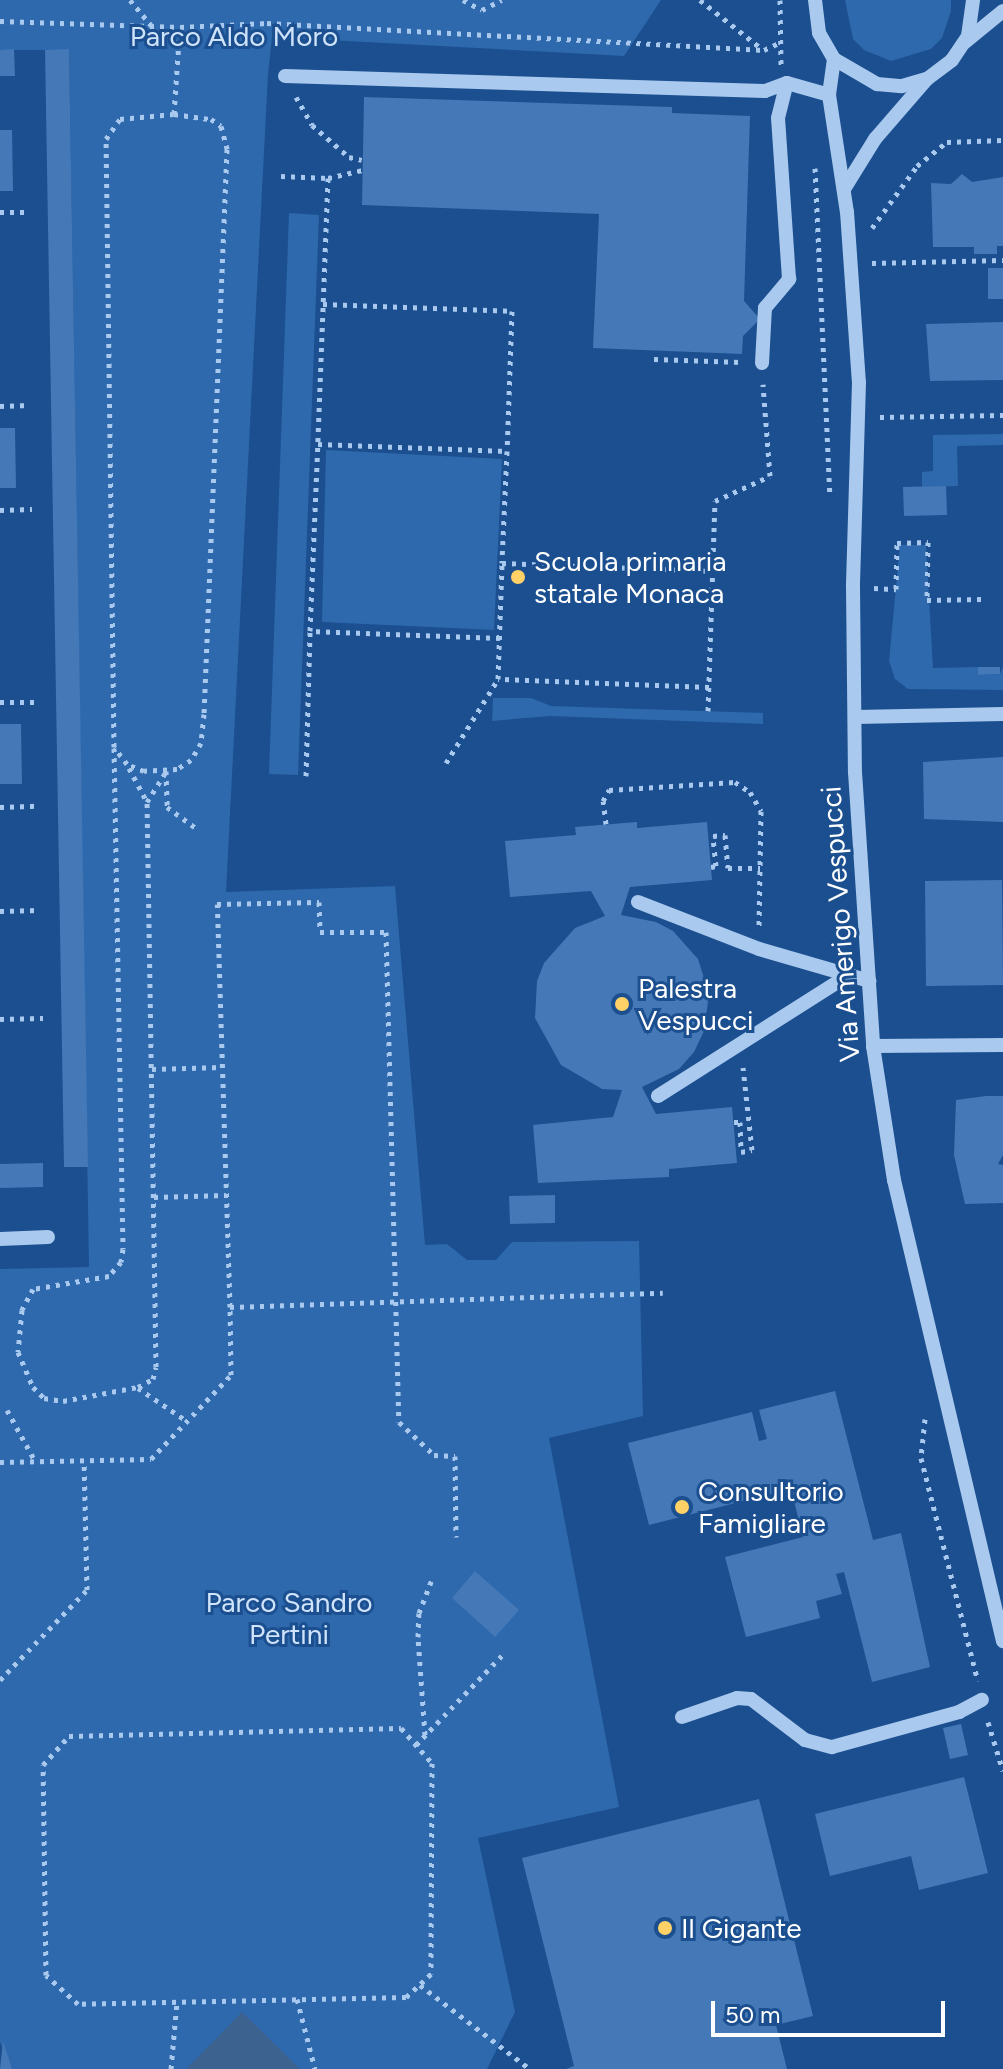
<!DOCTYPE html>
<html>
<head>
<meta charset="utf-8">
<style>
	body { margin:0 }
	#map { position:relative; width:1003px; height:2069px; overflow:hidden; background:#1b4f8f; font-family:Figtree,sans-serif }
	div>[style] { position:absolute }
	[style*='--x'] { left:calc(var(--x)*1px); top:calc(var(--y)*1px); width:calc(var(--w)*1px); rotate:calc(var(--a)*1deg) }
	.green>* { inset:0; background:#2e69ad }
	.water>* { inset:0; background:#3c6290 }
	.building>* { inset:0; background:#4478b7 }
	.path>* { height:5px; margin-top:-2.5px; transform-origin:0; background:repeating-linear-gradient(90deg,#a9c9ee 0 4px,transparent 0 10px) }
	.minor>* { height:14px; margin:-7px; padding:0 7px; transform-origin:7px; border-radius:7px; background:#a9c9ee }
	.dots>* { width:22px; height:22px; translate:-50% -50%; box-sizing:border-box; border:4px solid #1b4f8f; border-radius:50% }
	span { translate:-50% -50%; white-space:nowrap; text-align:center; line-height:1.15; -webkit-text-stroke:6px #1b4f8f; paint-order:stroke }
	.park-label { font-size:28px; color:#cfe3fa }
	.poi-label { font-size:28px; color:#fff }
	.left { translate:0 -50%; text-align:left }
	.street-label { font-size:28px; color:#fff }
	.scale { position:absolute; left:711px; top:2001px; width:234px; height:36px; box-sizing:border-box; border:4px solid #fff; border-top:0; padding-left:10px; font-size:24px; line-height:28px; white-space:nowrap; color:#fff; -webkit-text-stroke:6px #1b4f8f; paint-order:stroke }
</style>
</head>
<body>
<div id="map">
	<div class="green">
		<div style="clip-path:polygon(0 0,661px 0,624px 56px,272px 37px,268px 74px,226px 892px,395px 886px,425px 1245px,447px 1244px,467px 1260px,496px 1260px,512px 1242px,639px 1241px,643px 1416px,549px 1438px,619px 1807px,478px 1838px,515px 2012px,487px 2069px,12px 2069px,0 2042px,0 1269px,89px 1267px,69px 50px,0 50px)"></div>
		<div style="clip-path:polygon(845px 0,951px 0,951px 11px,942px 38px,931px 49px,891px 61px,864px 50px,853px 39px)"></div>
		<div style="clip-path:polygon(289px 213px,319px 215px,298px 775px,269px 774px)"></div>
		<div style="clip-path:polygon(1003px 434px,1003px 445px,957px 446px,958px 486px,922px 487px,922px 472px,933px 471px,933px 435px)"></div>
		<div style="clip-path:polygon(326px 450px,502px 459px,494px 630px,322px 622px)"></div>
		<div style="clip-path:polygon(900px 545px,926px 545px,933px 668px,978px 667px,979px 675px,1000px 674px,1003px 667px,1003px 690px,908px 689px,895px 679px,889px 661px)"></div>
		<div style="clip-path:polygon(493px 698px,531px 698px,551px 706px,763px 713px,763px 724px,550px 716px,492px 721px)"></div>
	</div>
	<div class="water">
		<div style="clip-path:polygon(242px 2012px,300px 2069px,186px 2069px)"></div>
	</div>
	<div class="building">
		<div style="clip-path:polygon(14px 49px,15px 76px,0 76px,0 50px)"></div>
		<div style="clip-path:polygon(69px 49px,88px 1167px,64px 1167px,45px 50px)"></div>
		<div style="clip-path:polygon(364px 97px,672px 107px,672px 113px,750px 116px,744px 301px,760px 319px,743px 336px,742px 354px,593px 348px,599px 214px,362px 205px)"></div>
		<div style="clip-path:polygon(0 130px,12px 130px,13px 191px,0 191px)"></div>
		<div style="clip-path:polygon(962px 174px,972px 182px,1003px 177px,1003px 246px,997px 246px,997px 254px,974px 254px,974px 247px,933px 247px,931px 183px,951px 184px)"></div>
		<div style="clip-path:polygon(988px 268px,1003px 268px,1003px 299px,988px 299px)"></div>
		<div style="clip-path:polygon(1003px 322px,1003px 380px,930px 381px,926px 324px)"></div>
		<div style="clip-path:polygon(0 428px,15px 428px,16px 488px,0 488px)"></div>
		<div style="clip-path:polygon(946px 486px,947px 515px,904px 516px,903px 487px)"></div>
		<div style="clip-path:polygon(978px 667px,1000px 667px,1000px 674px,978px 675px)"></div>
		<div style="clip-path:polygon(0 724px,21px 724px,22px 784px,0 784px)"></div>
		<div style="clip-path:polygon(1003px 757px,1003px 822px,924px 819px,923px 762px)"></div>
		<div style="clip-path:polygon(637px 822px,637px 828px,707px 822px,712px 880px,630px 887px,621px 915px,656px 922px,673px 931px,698px 959px,709px 994px,704px 1031px,694px 1052px,679px 1069px,642px 1087px,656px 1114px,732px 1107px,737px 1163px,669px 1169px,669px 1177px,538px 1183px,533px 1125px,613px 1117px,622px 1090px,602px 1089px,561px 1065px,535px 1018px,537px 981px,544px 963px,575px 928px,605px 916px,591px 891px,510px 897px,505px 841px,576px 835px,575px 827px)"></div>
		<div style="clip-path:polygon(1002px 880px,1003px 985px,926px 986px,925px 881px)"></div>
		<div style="clip-path:polygon(986px 1096px,1003px 1096px,1003px 1155px,998px 1164px,1003px 1165px,1003px 1203px,965px 1204px,954px 1155px,956px 1100px)"></div>
		<div style="clip-path:polygon(43px 1163px,43px 1187px,0 1188px,0 1164px)"></div>
		<div style="clip-path:polygon(555px 1195px,555px 1223px,510px 1224px,509px 1196px)"></div>
		<div style="clip-path:polygon(835px 1391px,873px 1540px,901px 1533px,930px 1667px,872px 1682px,844px 1572px,836px 1574px,842px 1594px,816px 1601px,820px 1618px,746px 1637px,725px 1557px,803px 1537px,791px 1489px,649px 1525px,628px 1443px,752px 1412px,759px 1441px,767px 1439px,759px 1410px)"></div>
		<div style="clip-path:polygon(475px 1571px,519px 1610px,495px 1637px,452px 1598px)"></div>
		<div style="clip-path:polygon(961px 1724px,968px 1755px,950px 1759px,943px 1728px)"></div>
		<div style="clip-path:polygon(964px 1777px,988px 1873px,919px 1890px,911px 1856px,830px 1876px,815px 1814px)"></div>
		<div style="clip-path:polygon(759px 1799px,813px 2016px,776px 2025px,787px 2069px,566px 2069px,574px 2066px,522px 1858px)"></div>
		<div style="clip-path:polygon(3px 2041px,12px 2069px,0 2069px)"></div>
	</div>
	<div class="path">
		<div style="--x:130;--y:0;--w:34;--a:50"></div>
		<div style="--x:463;--y:0;--w:21;--a:28"></div>
		<div style="--x:482;--y:10;--w:22;--a:-27"></div>
		<div style="--x:700;--y:0;--w:79;--a:38.3"></div>
		<div style="--x:780;--y:0;--w:65;--a:89.1"></div>
		<div style="--x:0;--y:21;--w:180;--a:1.9"></div>
		<div style="--x:180;--y:27;--w:87;--a:-2.6"></div>
		<div style="--x:267;--y:23;--w:498;--a:3.1"></div>
		<div style="--x:764;--y:50;--w:17;--a:-25"></div>
		<div style="--x:296;--y:97;--w:32;--a:60"></div>
		<div style="--x:312;--y:125;--w:49;--a:40.9"></div>
		<div style="--x:349;--y:157;--w:13;--a:13"></div>
		<div style="--x:174;--y:114;--w:37;--a:8"></div>
		<div style="--x:211;--y:119;--w:12;--a:35"></div>
		<div style="--x:221;--y:126;--w:24;--a:75"></div>
		<div style="--x:227;--y:149;--w:565;--a:92.33"></div>
		<div style="--x:204;--y:714;--w:29;--a:96"></div>
		<div style="--x:201;--y:743;--w:20;--a:120"></div>
		<div style="--x:191;--y:760;--w:17;--a:147"></div>
		<div style="--x:177;--y:769;--w:33;--a:177"></div>
		<div style="--x:144;--y:771;--w:18;--a:-158"></div>
		<div style="--x:127;--y:764;--w:21;--a:-127"></div>
		<div style="--x:114;--y:747;--w:608;--a:-90.75"></div>
		<div style="--x:106;--y:139;--w:24;--a:-55"></div>
		<div style="--x:120;--y:119;--w:54;--a:-5.3"></div>
		<div style="--x:174;--y:114;--w:87;--a:-86.1"></div>
		<div style="--x:815;--y:168;--w:325;--a:87.4"></div>
		<div style="--x:281;--y:176;--w:47;--a:2.4"></div>
		<div style="--x:328;--y:178;--w:266;--a:92.2"></div>
		<div style="--x:328;--y:178;--w:35;--a:-13"></div>
		<div style="--x:0;--y:212;--w:26;--a:0"></div>
		<div style="--x:872;--y:228;--w:77;--a:-54"></div>
		<div style="--x:917;--y:166;--w:38;--a:-39"></div>
		<div style="--x:947;--y:142;--w:56;--a:-2"></div>
		<div style="--x:872;--y:263;--w:131;--a:-1.3"></div>
		<div style="--x:323;--y:304;--w:189;--a:2.1"></div>
		<div style="--x:512;--y:311;--w:140;--a:92"></div>
		<div style="--x:654;--y:359;--w:87;--a:2"></div>
		<div style="--x:0;--y:406;--w:30;--a:-2"></div>
		<div style="--x:880;--y:417;--w:123;--a:-0.9"></div>
		<div style="--x:0;--y:510;--w:32;--a:-2"></div>
		<div style="--x:874;--y:588;--w:22;--a:3"></div>
		<div style="--x:896;--y:589;--w:46;--a:-88.8"></div>
		<div style="--x:897;--y:543;--w:31;--a:-2"></div>
		<div style="--x:928;--y:542;--w:58;--a:91"></div>
		<div style="--x:927;--y:600;--w:55;--a:-1"></div>
		<div style="--x:500;--y:638;--w:190;--a:-177.9"></div>
		<div style="--x:310;--y:631;--w:187;--a:-87.6"></div>
		<div style="--x:318;--y:444;--w:189;--a:2.1"></div>
		<div style="--x:507;--y:451;--w:112;--a:92.6"></div>
		<div style="--x:709;--y:687;--w:211;--a:-177.8"></div>
		<div style="--x:498;--y:679;--w:116;--a:-88"></div>
		<div style="--x:502;--y:563;--w:211;--a:2.2"></div>
		<div style="--x:0;--y:702;--w:36;--a:0"></div>
		<div style="--x:708;--y:711;--w:210;--a:-88.1"></div>
		<div style="--x:715;--y:501;--w:60;--a:-24.4"></div>
		<div style="--x:770;--y:476;--w:92;--a:-94.4"></div>
		<div style="--x:114;--y:748;--w:501;--a:88.97"></div>
		<div style="--x:123;--y:1249;--w:13;--a:99"></div>
		<div style="--x:121;--y:1262;--w:18;--a:131"></div>
		<div style="--x:109;--y:1276;--w:77;--a:170.3"></div>
		<div style="--x:33;--y:1289;--w:24;--a:118"></div>
		<div style="--x:22;--y:1310;--w:42;--a:95.4"></div>
		<div style="--x:18;--y:1352;--w:38;--a:67"></div>
		<div style="--x:33;--y:1387;--w:16;--a:45"></div>
		<div style="--x:44;--y:1398;--w:19;--a:9"></div>
		<div style="--x:63;--y:1401;--w:76;--a:-10.6"></div>
		<div style="--x:138;--y:1387;--w:17;--a:-28"></div>
		<div style="--x:153;--y:1379;--w:12;--a:-76"></div>
		<div style="--x:156;--y:1367;--w:565;--a:-90.91"></div>
		<div style="--x:446;--y:763;--w:99;--a:-58.2"></div>
		<div style="--x:129;--y:768;--w:38;--a:62"></div>
		<div style="--x:147;--y:802;--w:36;--a:-58"></div>
		<div style="--x:166;--y:771;--w:36;--a:88"></div>
		<div style="--x:167;--y:807;--w:36;--a:36"></div>
		<div style="--x:306;--y:776;--w:145;--a:-88.4"></div>
		<div style="--x:0;--y:807;--w:38;--a:-2"></div>
		<div style="--x:606;--y:824;--w:23;--a:-97"></div>
		<div style="--x:603;--y:801;--w:13;--a:-61"></div>
		<div style="--x:609;--y:790;--w:126;--a:-3.6"></div>
		<div style="--x:735;--y:782;--w:18;--a:34"></div>
		<div style="--x:750;--y:792;--w:22;--a:60"></div>
		<div style="--x:761;--y:811;--w:117;--a:91"></div>
		<div style="--x:711;--y:867;--w:5;--a:-11"></div>
		<div style="--x:716;--y:866;--w:30;--a:-96"></div>
		<div style="--x:713;--y:836;--w:12;--a:-5"></div>
		<div style="--x:725;--y:835;--w:33;--a:85"></div>
		<div style="--x:728;--y:868;--w:32;--a:0"></div>
		<div style="--x:0;--y:911;--w:40;--a:-1.4"></div>
		<div style="--x:0;--y:1019;--w:43;--a:-1.3"></div>
		<div style="--x:152;--y:1069;--w:70;--a:-1.6"></div>
		<div style="--x:734;--y:1122;--w:6;--a:0"></div>
		<div style="--x:740;--y:1122;--w:30;--a:88"></div>
		<div style="--x:741;--y:1152;--w:11;--a:-10"></div>
		<div style="--x:752;--y:1150;--w:83;--a:-96.2"></div>
		<div style="--x:154;--y:1197;--w:72;--a:-1.6"></div>
		<div style="--x:230;--y:1307;--w:403;--a:-91.8"></div>
		<div style="--x:217;--y:904;--w:102;--a:-1.1"></div>
		<div style="--x:319;--y:902;--w:30;--a:88"></div>
		<div style="--x:320;--y:932;--w:66;--a:0"></div>
		<div style="--x:386;--y:932;--w:490;--a:88.5"></div>
		<div style="--x:399;--y:1422;--w:48;--a:43.3"></div>
		<div style="--x:434;--y:1455;--w:21;--a:3"></div>
		<div style="--x:455;--y:1456;--w:81;--a:89.3"></div>
		<div style="--x:138;--y:1388;--w:59;--a:34"></div>
		<div style="--x:7;--y:1410;--w:58;--a:61.2"></div>
		<div style="--x:925;--y:1419;--w:39;--a:96"></div>
		<div style="--x:921;--y:1458;--w:230;--a:75.7"></div>
		<div style="--x:0;--y:1462;--w:151;--a:-1.1"></div>
		<div style="--x:151;--y:1459;--w:116;--a:-46.4"></div>
		<div style="--x:231;--y:1375;--w:68;--a:-90.8"></div>
		<div style="--x:230;--y:1307;--w:433;--a:-1.9"></div>
		<div style="--x:0;--y:1680;--w:125;--a:-46"></div>
		<div style="--x:87;--y:1590;--w:129;--a:-91.3"></div>
		<div style="--x:988;--y:1722;--w:51;--a:73"></div>
		<div style="--x:401;--y:1728;--w:47;--a:48.5"></div>
		<div style="--x:432;--y:1763;--w:211;--a:90.3"></div>
		<div style="--x:431;--y:1974;--w:34;--a:137"></div>
		<div style="--x:406;--y:1997;--w:328;--a:178.8"></div>
		<div style="--x:78;--y:2004;--w:43;--a:-137.8"></div>
		<div style="--x:46;--y:1975;--w:210;--a:-90.8"></div>
		<div style="--x:43;--y:1765;--w:39;--a:-48"></div>
		<div style="--x:69;--y:1736;--w:332;--a:-1.4"></div>
		<div style="--x:425;--y:1735;--w:98;--a:-94.1"></div>
		<div style="--x:418;--y:1637;--w:24;--a:-88"></div>
		<div style="--x:419;--y:1613;--w:36;--a:-69"></div>
		<div style="--x:416;--y:1745;--w:130;--a:-46.2"></div>
		<div style="--x:420;--y:1985;--w:138;--a:37.4"></div>
		<div style="--x:297;--y:1999;--w:72;--a:75.6"></div>
		<div style="--x:171;--y:2069;--w:67;--a:-84.9"></div>
	</div>
	<div class="minor">
		<div style="--x:815;--y:0;--w:33;--a:83"></div>
		<div style="--x:819;--y:33;--w:30;--a:60"></div>
		<div style="--x:834;--y:59;--w:50;--a:30.2"></div>
		<div style="--x:877;--y:84;--w:25;--a:5"></div>
		<div style="--x:902;--y:86;--w:26;--a:-16"></div>
		<div style="--x:927;--y:79;--w:31;--a:-37"></div>
		<div style="--x:952;--y:60;--w:29;--a:-56"></div>
		<div style="--x:968;--y:36;--w:36;--a:-82"></div>
		<div style="--x:965;--y:42;--w:49;--a:-39.2"></div>
		<div style="--x:834;--y:59;--w:36;--a:98"></div>
		<div style="--x:829;--y:95;--w:118;--a:81.3"></div>
		<div style="--x:847;--y:212;--w:170;--a:86"></div>
		<div style="--x:859;--y:382;--w:205;--a:91.7"></div>
		<div style="--x:853;--y:587;--w:185;--a:89.4"></div>
		<div style="--x:855;--y:772;--w:275;--a:86.2"></div>
		<div style="--x:873;--y:1046;--w:136;--a:81.1"></div>
		<div style="--x:894;--y:1180;--w:474;--a:76.7"></div>
		<div style="--x:285;--y:76;--w:480;--a:1.8"></div>
		<div style="--x:765;--y:91;--w:23;--a:-20"></div>
		<div style="--x:787;--y:83;--w:44;--a:15.9"></div>
		<div style="--x:844;--y:189;--w:59;--a:-58.2"></div>
		<div style="--x:875;--y:139;--w:79;--a:-49.1"></div>
		<div style="--x:762;--y:363;--w:55;--a:-86.9"></div>
		<div style="--x:765;--y:308;--w:38;--a:-50"></div>
		<div style="--x:789;--y:279;--w:161;--a:-93.9"></div>
		<div style="--x:778;--y:118;--w:36;--a:-76"></div>
		<div style="--x:856;--y:717;--w:147;--a:-1.2"></div>
		<div style="--x:638;--y:902;--w:130;--a:21.2"></div>
		<div style="--x:759;--y:949;--w:115;--a:16.2"></div>
		<div style="--x:873;--y:1046;--w:130;--a:-0.4"></div>
		<div style="--x:658;--y:1096;--w:227;--a:-32.4"></div>
		<div style="--x:0;--y:1239;--w:48;--a:-2.4"></div>
		<div style="--x:682;--y:1717;--w:58;--a:-19.1"></div>
		<div style="--x:737;--y:1698;--w:14;--a:4"></div>
		<div style="--x:751;--y:1699;--w:68;--a:37.2"></div>
		<div style="--x:805;--y:1740;--w:28;--a:15"></div>
		<div style="--x:832;--y:1747;--w:132;--a:-15.4"></div>
		<div style="--x:959;--y:1712;--w:26;--a:-28"></div>
	</div>
	<div class="dots">
		<div style="left:518px;top:577px;background:#ffd166"></div>
		<div style="left:622px;top:1004px;background:#ffd166"></div>
		<div style="left:682px;top:1507px;background:#ffd166"></div>
		<div style="left:665px;top:1928px;background:#ffd166"></div>
	</div>
	<div class="park-label">
		<span style="left:234px;top:36px">Parco Aldo Moro</span>
		<span style="left:289px;top:1618px">Parco Sandro<br>Pertini</span>
	</div>
	<div class="poi-label">
		<span class="left" style="left:534px;top:577px">Scuola primaria<br>statale Monaca</span>
		<span class="left" style="left:638px;top:1004px">Palestra<br>Vespucci</span>
		<span class="left" style="left:698px;top:1507px">Consultorio<br>Famigliare</span>
		<span class="left" style="left:681px;top:1928px">Il Gigante</span>
	</div>
	<div class="street-label">
		<span style="left:840px;top:924px;rotate:-94deg">Via Amerigo Vespucci</span>
	</div>
	<div class="scale">50 m</div>
</div>
</body>
</html>
